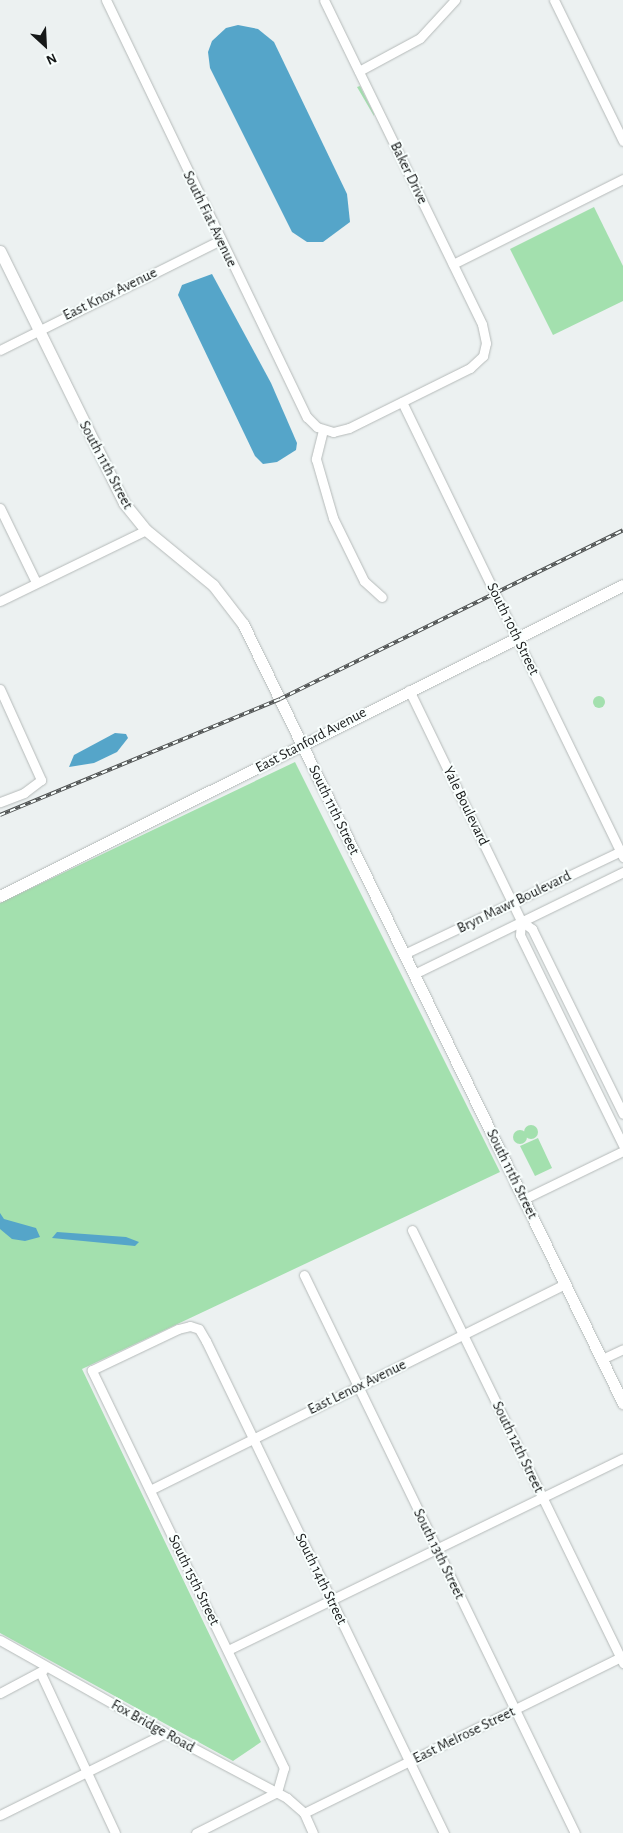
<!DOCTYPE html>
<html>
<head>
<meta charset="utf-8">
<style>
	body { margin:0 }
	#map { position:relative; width:623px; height:1833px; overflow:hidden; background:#ecf1f1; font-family:"Alegreya Sans",sans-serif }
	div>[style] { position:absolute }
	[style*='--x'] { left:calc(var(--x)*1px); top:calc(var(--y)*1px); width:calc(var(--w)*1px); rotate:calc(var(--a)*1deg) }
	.green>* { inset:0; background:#a3e0ae }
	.round { border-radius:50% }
	.water>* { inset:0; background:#55a5c9 }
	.roads { filter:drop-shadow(0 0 1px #b5bab9) drop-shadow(0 0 1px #b5bab9) }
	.street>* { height:9px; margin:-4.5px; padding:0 4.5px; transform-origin:4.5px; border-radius:4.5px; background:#fff }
	.secondary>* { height:11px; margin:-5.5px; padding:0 5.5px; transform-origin:5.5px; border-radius:5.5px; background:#fff }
	.rail>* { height:4px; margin-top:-2px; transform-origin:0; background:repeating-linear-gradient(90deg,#f9fffe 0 5.5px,#505353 0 11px); box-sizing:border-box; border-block:1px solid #505353 }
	span { translate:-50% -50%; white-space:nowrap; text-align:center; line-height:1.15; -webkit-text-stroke:4px #f9fffe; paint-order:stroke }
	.street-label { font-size:15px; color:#161818 }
	.north { position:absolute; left:20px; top:20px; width:50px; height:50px; -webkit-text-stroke:4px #f9fffe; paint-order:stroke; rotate:155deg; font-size:14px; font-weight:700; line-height:20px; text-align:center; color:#161818 }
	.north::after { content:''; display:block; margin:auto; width:18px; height:22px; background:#161818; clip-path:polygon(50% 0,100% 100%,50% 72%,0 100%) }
</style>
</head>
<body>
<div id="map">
	<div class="green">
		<div style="clip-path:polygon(360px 86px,374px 114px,374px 116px,357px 87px)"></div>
		<div style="clip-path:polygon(594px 207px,623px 266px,623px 301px,553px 335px,510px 249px)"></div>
		<div class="round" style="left:593px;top:696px;width:12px;height:12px"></div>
		<div style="clip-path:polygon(295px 762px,500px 1172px,82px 1369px,261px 1742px,233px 1761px,0 1633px,0 903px)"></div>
		<div class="round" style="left:524px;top:1125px;width:14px;height:14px"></div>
		<div class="round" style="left:513px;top:1130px;width:14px;height:14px"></div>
		<div style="clip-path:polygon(538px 1138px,552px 1168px,535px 1176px,520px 1146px)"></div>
	</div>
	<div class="water">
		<div style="clip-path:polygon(238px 25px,258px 29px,274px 42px,347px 194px,350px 222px,323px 242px,307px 242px,292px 232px,210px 68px,208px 52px,212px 41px,226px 28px)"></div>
		<div style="clip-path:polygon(212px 274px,271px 383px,297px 443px,296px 450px,277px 462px,263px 464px,255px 456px,178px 295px,182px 285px)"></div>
		<div style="clip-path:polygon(115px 733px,126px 734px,128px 738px,117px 752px,94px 763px,69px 767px,74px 755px)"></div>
		<div style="clip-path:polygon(0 1213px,4px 1219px,36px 1228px,40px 1237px,25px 1241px,12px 1239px,0 1229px)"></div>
		<div style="clip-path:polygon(57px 1232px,126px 1237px,139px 1242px,135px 1246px,52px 1238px)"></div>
	</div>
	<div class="roads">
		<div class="street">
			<div style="--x:106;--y:0;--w:463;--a:64.3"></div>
			<div style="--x:307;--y:417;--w:14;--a:45"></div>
			<div style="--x:317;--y:427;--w:17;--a:17"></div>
			<div style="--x:333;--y:432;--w:16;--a:-14"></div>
			<div style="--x:349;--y:428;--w:135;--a:-26.4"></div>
			<div style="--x:470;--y:368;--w:18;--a:-43"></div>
			<div style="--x:483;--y:356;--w:13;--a:-77"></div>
			<div style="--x:486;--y:343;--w:19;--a:-102"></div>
			<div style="--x:482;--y:324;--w:360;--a:-116"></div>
			<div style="--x:554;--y:0;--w:157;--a:63.9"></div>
			<div style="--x:359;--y:71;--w:69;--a:-28.4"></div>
			<div style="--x:420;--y:38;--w:52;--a:-47.4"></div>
			<div style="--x:453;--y:264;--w:190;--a:-26.6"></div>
			<div style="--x:0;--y:350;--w:247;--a:-26.5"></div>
			<div style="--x:402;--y:402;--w:506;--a:64.09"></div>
			<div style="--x:323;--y:430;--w:30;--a:104"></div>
			<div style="--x:316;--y:459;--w:61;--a:73.9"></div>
			<div style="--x:333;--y:518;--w:70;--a:63.8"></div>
			<div style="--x:364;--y:581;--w:24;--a:42"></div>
			<div style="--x:0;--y:508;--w:82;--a:64.1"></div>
			<div style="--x:0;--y:601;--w:162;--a:-25.9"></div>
			<div style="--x:0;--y:689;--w:100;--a:65.7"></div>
			<div style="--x:41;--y:780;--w:21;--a:143"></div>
			<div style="--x:24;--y:793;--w:26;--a:159"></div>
			<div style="--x:409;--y:690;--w:257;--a:64.1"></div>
			<div style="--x:521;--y:921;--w:14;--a:36"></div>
			<div style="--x:532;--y:929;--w:206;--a:63.8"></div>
			<div style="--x:521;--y:921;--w:14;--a:94"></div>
			<div style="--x:520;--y:935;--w:234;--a:63.9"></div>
			<div style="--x:404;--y:954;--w:242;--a:-25.4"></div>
			<div style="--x:414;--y:974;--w:233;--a:-26"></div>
			<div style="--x:524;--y:1199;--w:110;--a:-25.9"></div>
			<div style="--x:412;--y:1230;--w:482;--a:64"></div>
			<div style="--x:304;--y:1275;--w:620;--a:64.1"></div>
			<div style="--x:602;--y:1359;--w:23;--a:-25"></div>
			<div style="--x:150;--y:1490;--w:463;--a:-26.4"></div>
			<div style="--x:0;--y:1640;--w:189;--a:29.4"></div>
			<div style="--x:165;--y:1733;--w:138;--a:28"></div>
			<div style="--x:287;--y:1798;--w:23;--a:41"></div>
			<div style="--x:304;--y:1813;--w:22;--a:66"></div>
			<div style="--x:228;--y:1650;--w:439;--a:-25.9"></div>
			<div style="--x:41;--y:1674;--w:175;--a:65"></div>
			<div style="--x:0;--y:1693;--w:49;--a:-28.1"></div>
			<div style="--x:304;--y:1813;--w:356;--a:-26.2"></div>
			<div style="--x:0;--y:1815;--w:184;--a:-26.4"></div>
			<div style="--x:196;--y:1833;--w:91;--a:-26.8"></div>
			<div style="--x:277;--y:1792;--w:25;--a:-74"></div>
			<div style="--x:284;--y:1768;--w:442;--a:-115.8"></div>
			<div style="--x:92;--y:1370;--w:95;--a:-25.5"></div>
			<div style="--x:178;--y:1329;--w:12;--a:-14"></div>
			<div style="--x:190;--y:1326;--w:9;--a:18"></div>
			<div style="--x:199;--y:1329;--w:14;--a:60"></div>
			<div style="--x:206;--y:1341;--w:547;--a:64.19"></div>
		</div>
		<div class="secondary">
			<div style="--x:0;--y:251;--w:281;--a:63.8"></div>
			<div style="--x:124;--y:503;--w:35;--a:51"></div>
			<div style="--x:146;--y:530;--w:87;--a:39.4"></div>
			<div style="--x:213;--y:585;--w:49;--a:52.4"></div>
			<div style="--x:243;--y:624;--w:867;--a:64"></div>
			<div style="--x:0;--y:896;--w:696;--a:-26.53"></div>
		</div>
	</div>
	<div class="rail">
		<div style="--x:0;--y:815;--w:303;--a:-22.5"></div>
		<div style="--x:280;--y:699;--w:382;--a:-26.2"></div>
	</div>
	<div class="street-label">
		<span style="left:409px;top:173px;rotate:64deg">Baker Drive</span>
		<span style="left:210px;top:219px;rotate:64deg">South Fiat Avenue</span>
		<span style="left:110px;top:294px;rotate:-26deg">East Knox Avenue</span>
		<span style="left:106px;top:465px;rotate:62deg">South 11th Street</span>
		<span style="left:513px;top:629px;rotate:64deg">South 10th Street</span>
		<span style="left:311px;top:740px;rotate:-28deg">East Stanford Avenue</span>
		<span style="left:466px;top:806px;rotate:64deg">Yale Boulevard</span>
		<span style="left:334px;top:810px;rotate:64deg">South 11th Street</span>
		<span style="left:514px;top:902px;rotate:-26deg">Bryn Mawr Boulevard</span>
		<span style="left:512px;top:1174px;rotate:64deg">South 11th Street</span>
		<span style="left:357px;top:1387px;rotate:-26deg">East Lenox Avenue</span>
		<span style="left:518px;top:1447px;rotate:64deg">South 12th Street</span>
		<span style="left:439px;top:1554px;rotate:64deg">South 13th Street</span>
		<span style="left:321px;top:1579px;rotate:64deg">South 14th Street</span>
		<span style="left:194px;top:1580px;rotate:64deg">South 15th Street</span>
		<span style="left:153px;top:1726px;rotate:29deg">Fox Bridge Road</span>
		<span style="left:464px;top:1735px;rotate:-26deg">East Melrose Street</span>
	</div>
	<div class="north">N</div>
</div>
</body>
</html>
